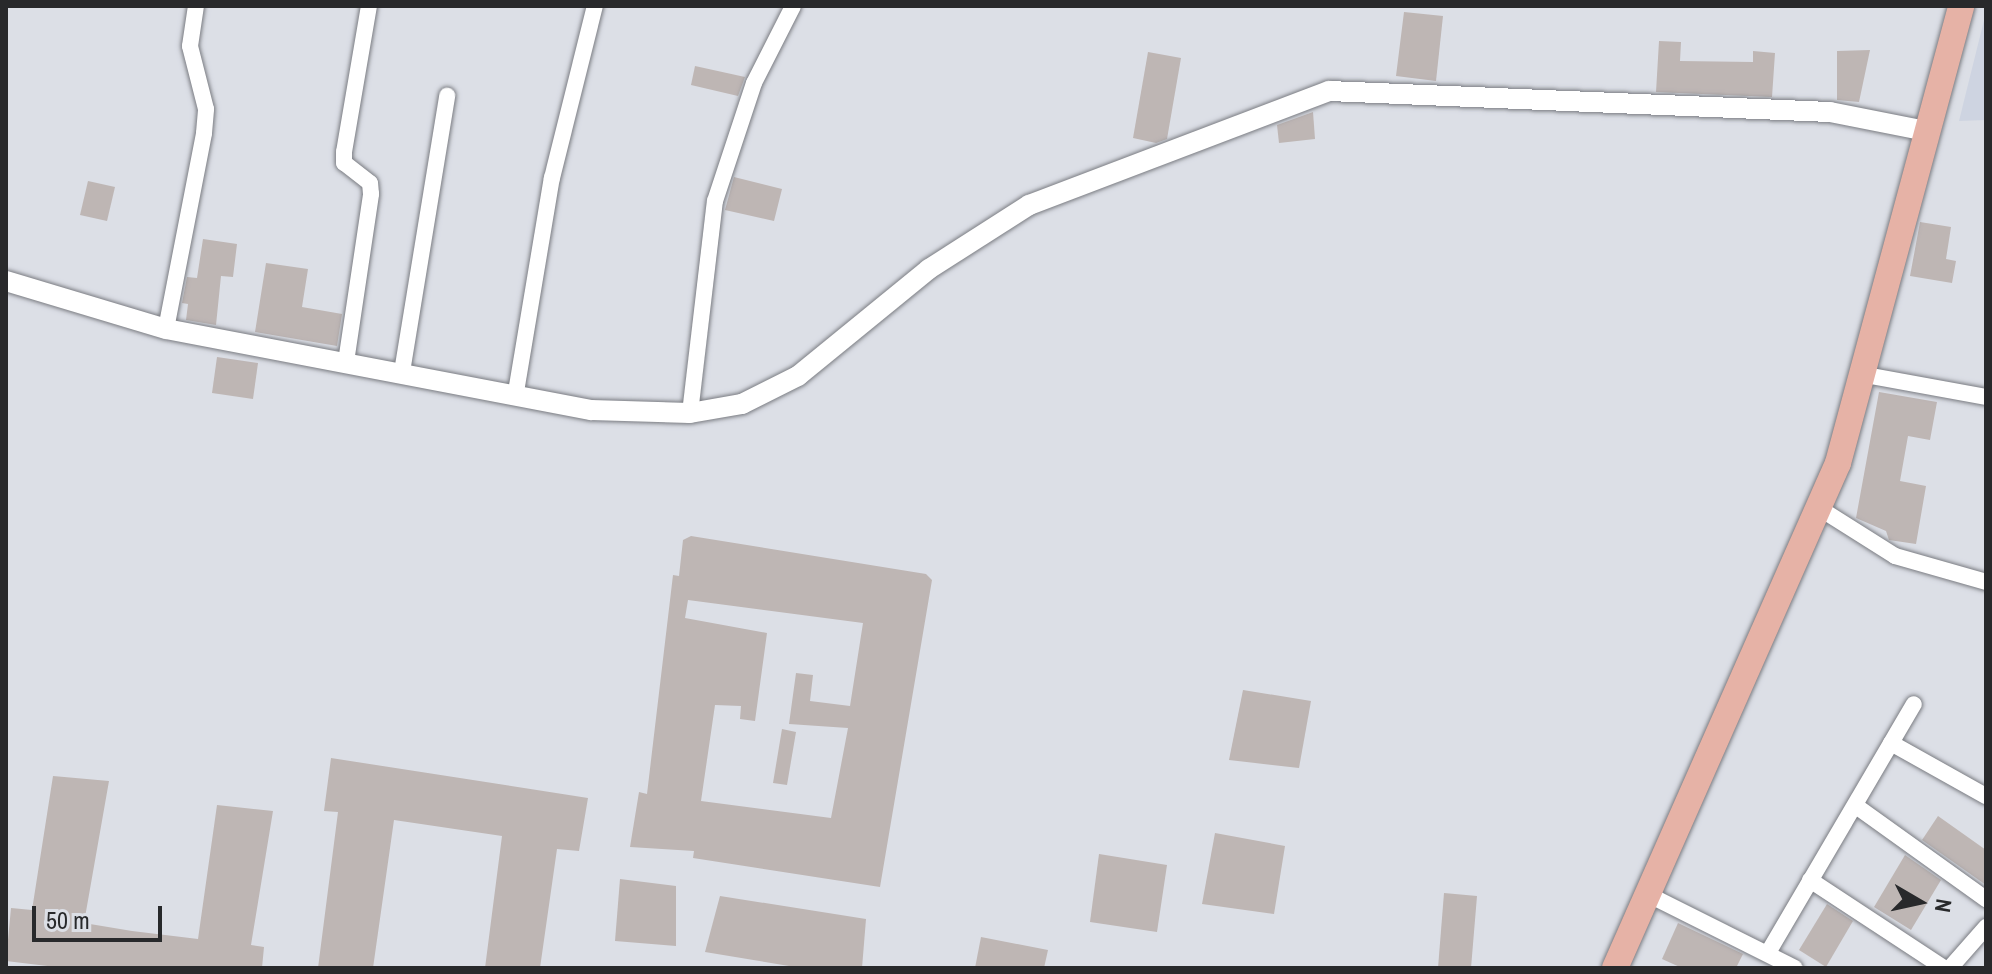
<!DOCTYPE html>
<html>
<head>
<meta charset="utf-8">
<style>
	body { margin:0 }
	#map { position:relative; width:1992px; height:974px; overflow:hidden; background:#dcdfe6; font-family:"Archivo Narrow",sans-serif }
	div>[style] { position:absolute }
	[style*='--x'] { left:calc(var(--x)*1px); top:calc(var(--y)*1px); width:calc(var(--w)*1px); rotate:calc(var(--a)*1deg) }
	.built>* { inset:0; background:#ced4e1 }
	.building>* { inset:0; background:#beb6b4 }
	.roads { filter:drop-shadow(0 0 2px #7a7c82) drop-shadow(0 0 2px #7a7c82) }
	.minor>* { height:16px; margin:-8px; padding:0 8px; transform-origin:8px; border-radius:8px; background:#fff }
	.tertiary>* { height:20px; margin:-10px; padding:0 10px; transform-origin:10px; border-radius:10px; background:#fff }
	.primary>* { height:26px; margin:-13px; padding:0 13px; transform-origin:13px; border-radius:13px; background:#e6b2a6 }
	span { translate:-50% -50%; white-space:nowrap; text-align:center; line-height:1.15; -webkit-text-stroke:8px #dcdfe6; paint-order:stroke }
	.frame { position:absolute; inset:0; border:8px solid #28292b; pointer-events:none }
	.north { position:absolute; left:1880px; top:862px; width:80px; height:80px; -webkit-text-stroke:6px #dcdfe6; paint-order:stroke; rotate:99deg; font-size:22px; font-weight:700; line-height:32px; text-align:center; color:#28292b }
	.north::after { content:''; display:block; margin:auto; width:28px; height:36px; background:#28292b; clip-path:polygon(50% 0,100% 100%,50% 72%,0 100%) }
	.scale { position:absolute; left:32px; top:906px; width:130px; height:36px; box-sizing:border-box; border:4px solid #28292b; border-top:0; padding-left:10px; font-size:24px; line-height:28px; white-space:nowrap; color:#28292b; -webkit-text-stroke:6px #dcdfe6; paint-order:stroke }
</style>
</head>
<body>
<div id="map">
	<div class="built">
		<div style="clip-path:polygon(1986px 12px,1986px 120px,1959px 121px)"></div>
	</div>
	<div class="building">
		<div style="clip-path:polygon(1404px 12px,1443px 16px,1436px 81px,1396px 76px)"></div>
		<div style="clip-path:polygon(1659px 41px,1681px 42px,1680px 61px,1753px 62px,1753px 51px,1775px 53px,1772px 97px,1656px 92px)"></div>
		<div style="clip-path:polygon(1870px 50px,1859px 102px,1837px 100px,1837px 51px)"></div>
		<div style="clip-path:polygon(1148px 52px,1181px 58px,1167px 139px,1156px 143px,1133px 138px)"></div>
		<div style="clip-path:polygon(695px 66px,745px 77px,738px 96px,691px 85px)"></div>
		<div style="clip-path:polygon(1313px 112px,1315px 139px,1279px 143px,1277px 125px)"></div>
		<div style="clip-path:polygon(734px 177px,782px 189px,774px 221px,725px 210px)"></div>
		<div style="clip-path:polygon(88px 181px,115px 187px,107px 221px,80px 215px)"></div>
		<div style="clip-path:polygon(1920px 222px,1951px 227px,1946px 259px,1956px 261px,1952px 283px,1910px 276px)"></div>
		<div style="clip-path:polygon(203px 239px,237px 244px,233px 277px,221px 276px,216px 325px,186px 320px,188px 304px,182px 303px,187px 277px,197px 278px)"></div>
		<div style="clip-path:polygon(266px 263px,308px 269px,302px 307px,342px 314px,337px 346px,255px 332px)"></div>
		<div style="clip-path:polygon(217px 357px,258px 363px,253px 399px,212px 393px)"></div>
		<div style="clip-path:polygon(1879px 392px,1937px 402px,1930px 440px,1908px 436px,1900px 481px,1926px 486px,1916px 544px,1889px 540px,1886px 531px,1856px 518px)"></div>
		<div style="clip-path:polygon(evenodd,691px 536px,926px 574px,932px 580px,880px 887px,693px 858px,694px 851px,630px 847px,639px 792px,647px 794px,673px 575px,679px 576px,683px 540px,691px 536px,688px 600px,863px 623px,850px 706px,810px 701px,813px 675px,796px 673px,789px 724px,848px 728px,831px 818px,701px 801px,715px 705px,741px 706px,740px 719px,755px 721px,767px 633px,685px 618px,688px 600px)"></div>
		<div style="clip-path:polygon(1243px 690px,1311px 701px,1299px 768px,1229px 760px)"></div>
		<div style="clip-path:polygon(782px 729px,796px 732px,787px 785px,773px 783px)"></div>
		<div style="clip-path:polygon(331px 758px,588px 798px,579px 851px,557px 849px,540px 968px,485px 968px,502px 836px,394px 820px,373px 968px,318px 968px,338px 812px,324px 811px)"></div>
		<div style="clip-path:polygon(53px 776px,109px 781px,84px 923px,132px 931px,198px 939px,217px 805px,273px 811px,251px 945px,264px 947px,262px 968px,64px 968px,6px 961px,11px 908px,32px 910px)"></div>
		<div style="clip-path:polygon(1938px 816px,1986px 850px,1986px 885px,1922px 840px)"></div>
		<div style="clip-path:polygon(1215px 833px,1285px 846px,1274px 914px,1202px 904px)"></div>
		<div style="clip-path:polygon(1099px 854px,1167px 865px,1157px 932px,1090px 922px)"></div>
		<div style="clip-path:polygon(1905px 855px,1941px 880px,1911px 930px,1874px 907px)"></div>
		<div style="clip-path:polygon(620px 879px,676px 886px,676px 946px,615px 941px)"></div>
		<div style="clip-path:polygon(1444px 893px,1477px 896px,1471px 968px,1438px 968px)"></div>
		<div style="clip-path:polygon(720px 896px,866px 919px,862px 968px,801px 968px,705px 952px)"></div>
		<div style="clip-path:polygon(1827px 904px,1853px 921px,1826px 967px,1799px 950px)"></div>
		<div style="clip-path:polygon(1678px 923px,1743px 954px,1736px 968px,1682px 968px,1662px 959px)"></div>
		<div style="clip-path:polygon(981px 937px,1048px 950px,1044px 968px,975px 968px)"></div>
	</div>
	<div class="roads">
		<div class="minor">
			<div style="--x:166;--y:329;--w:200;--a:-79"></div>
			<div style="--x:204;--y:133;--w:24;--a:-85"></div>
			<div style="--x:206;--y:109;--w:65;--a:-104.3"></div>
			<div style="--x:190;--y:46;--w:40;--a:-81.5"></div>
			<div style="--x:346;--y:362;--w:170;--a:-81.5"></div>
			<div style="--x:371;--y:194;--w:11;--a:-95"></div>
			<div style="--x:370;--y:183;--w:33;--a:-142"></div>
			<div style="--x:344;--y:163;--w:11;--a:-90"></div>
			<div style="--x:344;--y:152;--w:148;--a:-80.3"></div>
			<div style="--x:402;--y:372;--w:280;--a:-80.7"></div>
			<div style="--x:1866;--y:375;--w:122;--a:10.4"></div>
			<div style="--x:516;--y:392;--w:217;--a:-80.5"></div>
			<div style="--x:552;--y:178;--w:177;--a:-76"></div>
			<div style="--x:690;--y:413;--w:213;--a:-83.3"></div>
			<div style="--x:715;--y:201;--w:124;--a:-71.7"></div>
			<div style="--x:754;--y:83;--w:86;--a:-63.1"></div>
			<div style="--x:1819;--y:508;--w:90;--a:32.3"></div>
			<div style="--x:1895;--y:556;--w:95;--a:15.9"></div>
			<div style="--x:1891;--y:743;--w:109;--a:29.2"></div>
			<div style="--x:1856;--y:806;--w:160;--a:35.6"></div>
			<div style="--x:1810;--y:880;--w:160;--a:33.3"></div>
			<div style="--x:1647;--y:894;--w:165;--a:26.6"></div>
			<div style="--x:1769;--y:951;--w:286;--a:-59.6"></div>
			<div style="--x:1950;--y:968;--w:55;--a:-48.7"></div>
		</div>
		<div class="tertiary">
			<div style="--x:6;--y:281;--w:167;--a:16.7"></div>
			<div style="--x:166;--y:329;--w:433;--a:10.8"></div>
			<div style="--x:591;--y:410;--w:99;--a:1.7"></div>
			<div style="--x:690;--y:413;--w:53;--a:-9.8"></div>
			<div style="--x:742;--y:404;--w:63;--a:-26.6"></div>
			<div style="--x:798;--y:376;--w:169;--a:-39.2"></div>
			<div style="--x:929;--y:269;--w:119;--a:-32.6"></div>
			<div style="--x:1029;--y:205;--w:321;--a:-20.8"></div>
			<div style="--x:1329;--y:91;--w:501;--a:2.4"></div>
			<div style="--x:1830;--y:112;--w:98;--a:11.2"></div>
		</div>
		<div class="primary">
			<div style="--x:1615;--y:968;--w:552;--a:-66.17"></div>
			<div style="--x:1838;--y:463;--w:473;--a:-74.9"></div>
		</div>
	</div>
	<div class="frame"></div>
	<div class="north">N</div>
	<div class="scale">50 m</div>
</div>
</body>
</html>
